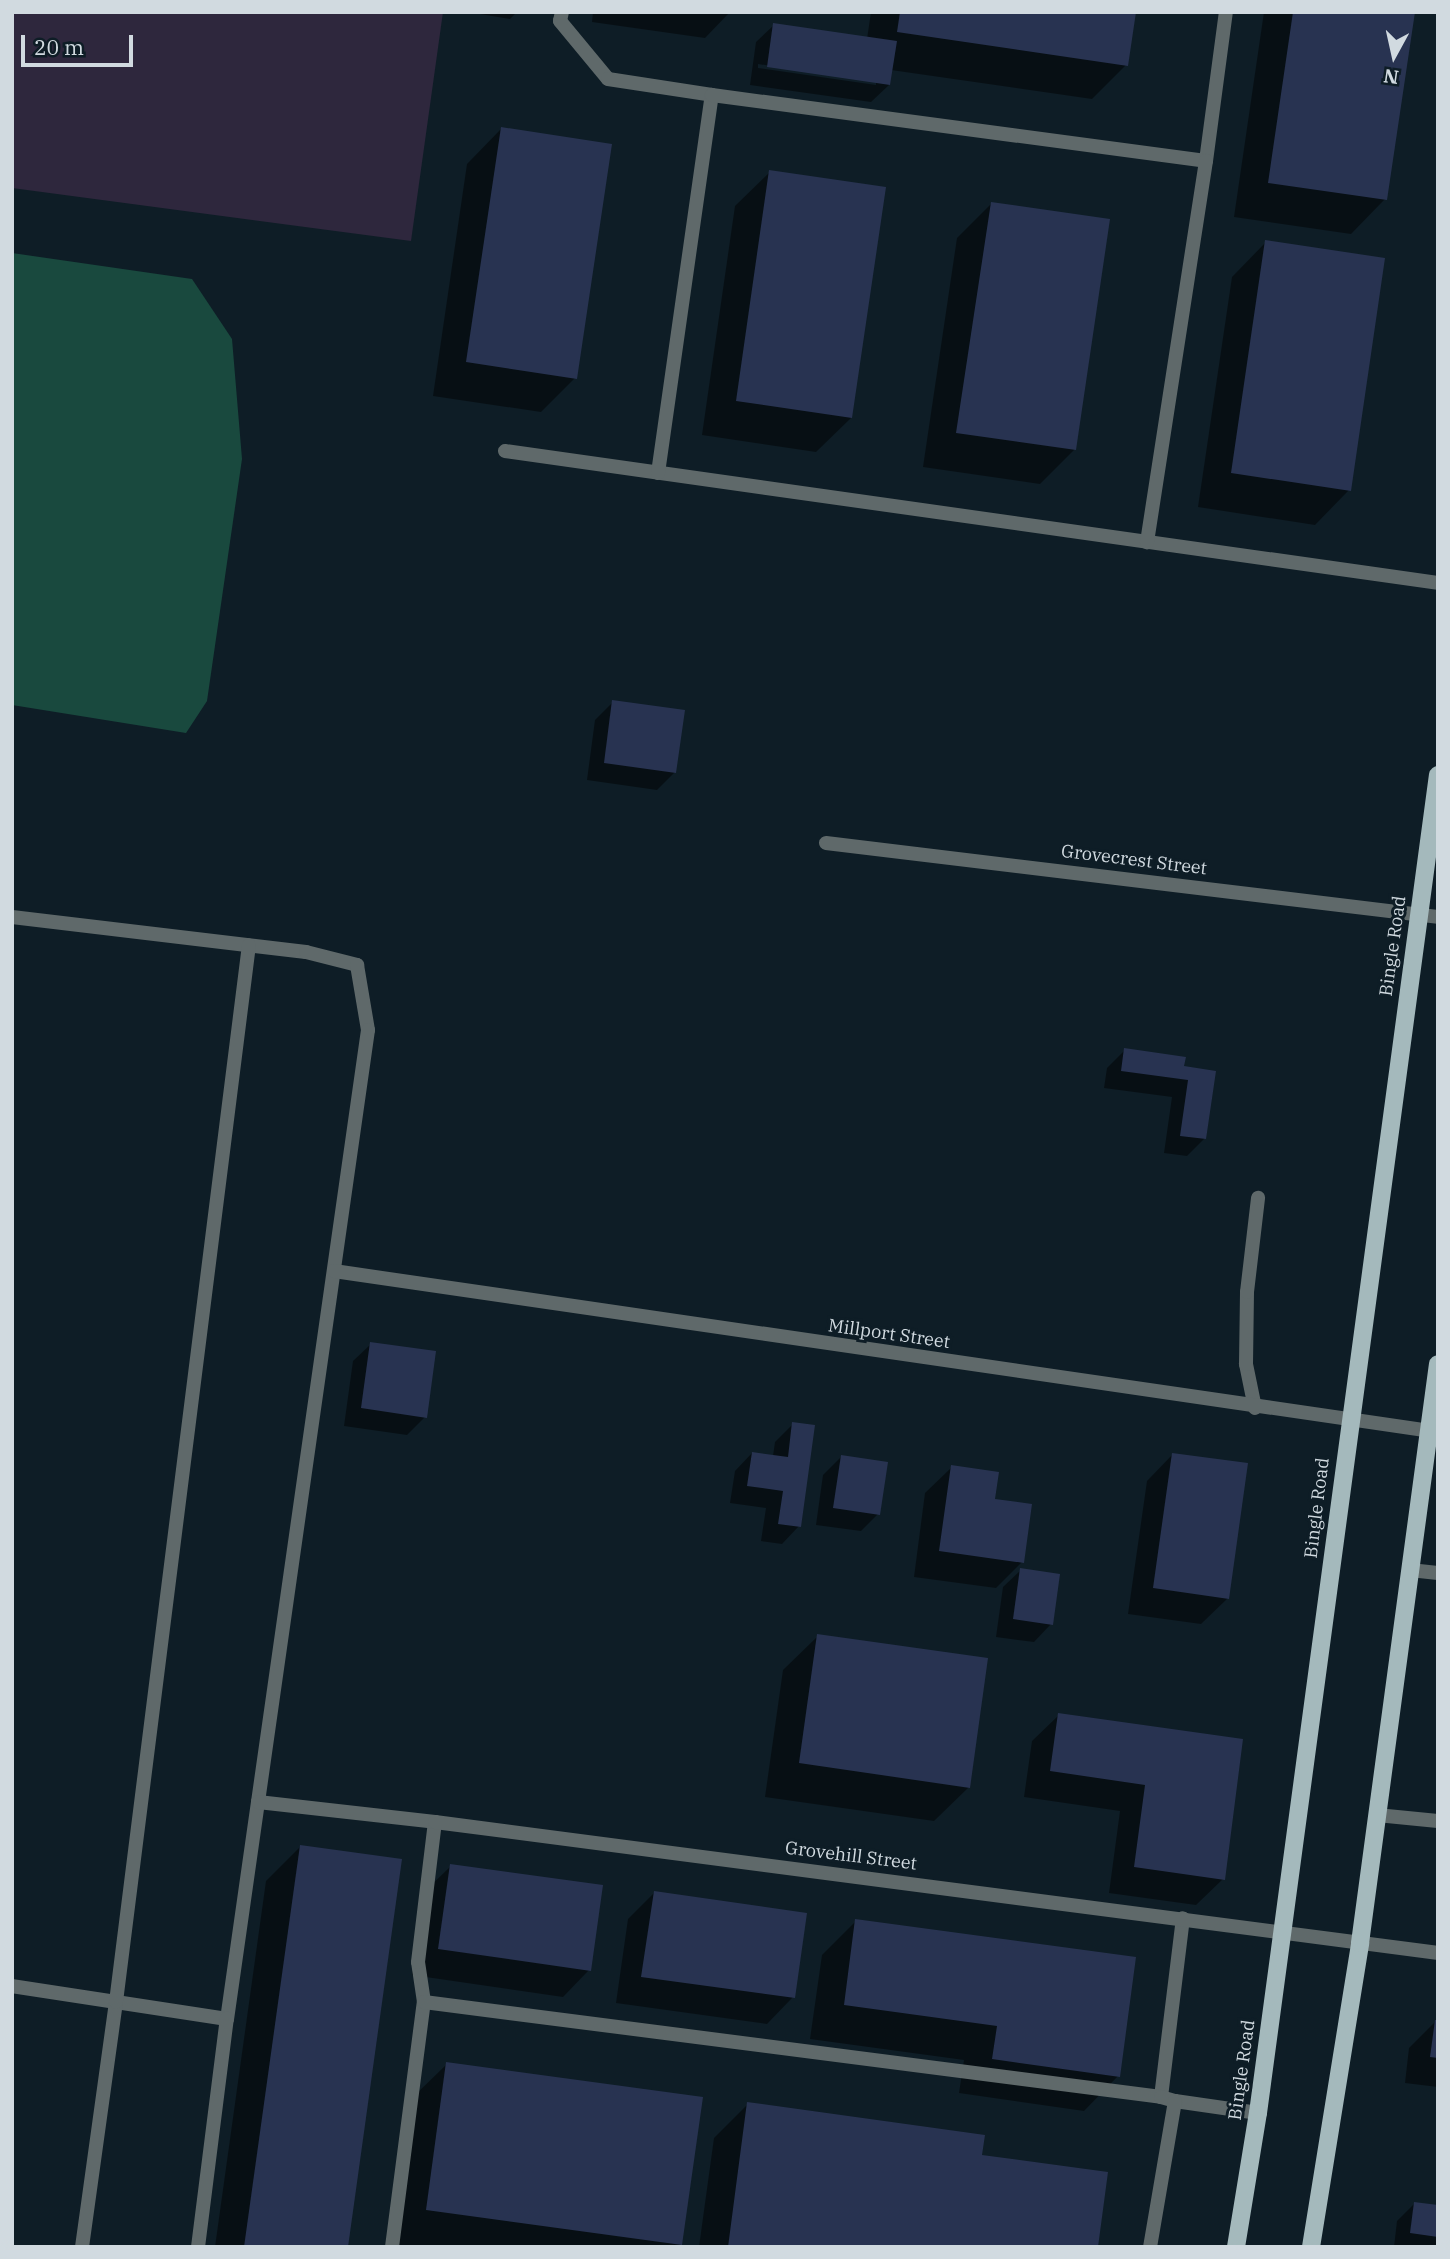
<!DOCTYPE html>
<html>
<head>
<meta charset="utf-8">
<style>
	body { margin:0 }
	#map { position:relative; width:1450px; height:2259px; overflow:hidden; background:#0e1d26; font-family:"IBM Plex Serif",serif }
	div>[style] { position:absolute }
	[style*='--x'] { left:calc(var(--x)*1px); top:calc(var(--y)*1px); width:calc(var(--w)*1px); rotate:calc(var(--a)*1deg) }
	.green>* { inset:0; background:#2e273d }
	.water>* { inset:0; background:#19493e }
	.shadow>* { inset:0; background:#0007 }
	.building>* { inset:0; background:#283351 }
	.lane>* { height:14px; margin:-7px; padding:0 7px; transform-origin:7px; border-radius:7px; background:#5f696a }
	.street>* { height:14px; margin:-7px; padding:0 7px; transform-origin:7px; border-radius:7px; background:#5f696a }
	.primary>* { height:18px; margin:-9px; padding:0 9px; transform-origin:9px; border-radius:9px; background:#a4b9bc }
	span { translate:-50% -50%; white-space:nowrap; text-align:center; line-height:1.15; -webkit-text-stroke:6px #0e1d26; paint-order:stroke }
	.street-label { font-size:18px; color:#d1dae0 }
	.frame { position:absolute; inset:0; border:14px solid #d1dae0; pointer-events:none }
	.north { position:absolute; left:1359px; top:21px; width:70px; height:70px; -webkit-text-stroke:5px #0e1d26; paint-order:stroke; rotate:188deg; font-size:19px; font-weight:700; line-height:28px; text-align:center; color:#d1dae0 }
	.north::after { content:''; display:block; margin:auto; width:24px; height:32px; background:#d1dae0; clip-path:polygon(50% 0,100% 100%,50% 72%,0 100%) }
	.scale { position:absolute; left:21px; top:35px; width:112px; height:32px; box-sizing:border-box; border:4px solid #d1dae0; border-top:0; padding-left:9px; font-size:21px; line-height:24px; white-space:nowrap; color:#d1dae0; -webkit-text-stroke:5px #0e1d26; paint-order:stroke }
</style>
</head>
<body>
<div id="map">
	<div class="green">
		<div style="clip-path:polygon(12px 12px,443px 12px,411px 241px,12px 188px)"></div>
	</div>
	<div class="water">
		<div style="clip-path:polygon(12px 253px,192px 279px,232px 339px,242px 459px,207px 701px,186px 733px,12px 705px)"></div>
	</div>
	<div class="shadow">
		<div style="clip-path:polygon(468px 12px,517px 12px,510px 19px)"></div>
		<div style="clip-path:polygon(593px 12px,730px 12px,705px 38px,592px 22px)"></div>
		<div style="clip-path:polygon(evenodd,871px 12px,1134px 12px,1126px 65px,1092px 99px,891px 70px,889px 85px,871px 102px,750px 85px,756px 42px,774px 25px,867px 39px,871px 12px,758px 64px,876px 82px,876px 85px,758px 68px,758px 64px)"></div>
		<div style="clip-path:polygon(1264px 12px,1413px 12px,1385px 199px,1351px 234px,1234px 217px)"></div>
		<div style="clip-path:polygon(501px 129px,575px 378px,541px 412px,433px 396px,467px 164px)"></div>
		<div style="clip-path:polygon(770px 172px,851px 418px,816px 452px,702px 435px,735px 206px)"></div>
		<div style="clip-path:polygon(991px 204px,1074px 450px,1040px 484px,923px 467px,957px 238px)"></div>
		<div style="clip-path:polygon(1266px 242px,1349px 490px,1315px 525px,1198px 507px,1232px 277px)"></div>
		<div style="clip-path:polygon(613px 702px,675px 772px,657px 790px,587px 780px,595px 720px)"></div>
		<div style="clip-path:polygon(1125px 1050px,1182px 1068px,1214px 1072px,1204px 1139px,1187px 1156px,1164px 1153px,1172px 1097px,1104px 1088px,1107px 1068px)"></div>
		<div style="clip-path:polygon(371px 1344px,425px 1417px,407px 1435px,344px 1426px,353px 1361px)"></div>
		<div style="clip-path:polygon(793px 1424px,799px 1526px,782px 1544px,761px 1541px,766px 1508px,730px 1503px,735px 1471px,752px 1453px,773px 1456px,775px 1442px)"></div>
		<div style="clip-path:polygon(1173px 1454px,1228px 1598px,1201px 1624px,1128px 1614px,1147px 1481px)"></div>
		<div style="clip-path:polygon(841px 1457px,878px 1514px,861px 1531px,816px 1525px,823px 1475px)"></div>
		<div style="clip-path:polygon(952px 1467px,1022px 1562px,996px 1588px,914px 1577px,925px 1493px)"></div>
		<div style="clip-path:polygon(1021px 1570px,1051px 1624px,1034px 1642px,996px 1637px,1003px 1587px)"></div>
		<div style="clip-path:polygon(818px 1636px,969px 1787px,934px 1821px,765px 1797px,783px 1670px)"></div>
		<div style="clip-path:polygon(1059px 1715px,1241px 1740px,1223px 1879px,1196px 1905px,1109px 1893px,1120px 1811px,1024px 1797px,1032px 1741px)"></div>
		<div style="clip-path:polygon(300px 1847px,346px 2247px,215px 2247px,266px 1881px)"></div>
		<div style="clip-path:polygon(451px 1866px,589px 1970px,563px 1997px,412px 1975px,424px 1892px)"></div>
		<div style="clip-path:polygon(654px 1893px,793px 1997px,767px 2024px,616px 2003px,628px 1919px)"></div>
		<div style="clip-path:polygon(856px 1921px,1118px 2076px,1084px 2111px,959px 2093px,964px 2060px,810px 2039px,822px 1955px)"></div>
		<div style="clip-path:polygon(1436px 2021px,1438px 2087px,1405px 2083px,1409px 2048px)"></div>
		<div style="clip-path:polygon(447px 2064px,681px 2244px,678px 2247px,413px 2247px,392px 2244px,412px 2098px)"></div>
		<div style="clip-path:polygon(748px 2104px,980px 2157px,1096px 2247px,699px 2247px,714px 2138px)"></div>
		<div style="clip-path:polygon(1415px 2203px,1438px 2207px,1438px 2247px,1394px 2247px,1397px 2221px)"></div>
	</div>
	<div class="building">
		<div style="clip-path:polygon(900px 12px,1136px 12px,1128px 66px,897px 32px)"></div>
		<div style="clip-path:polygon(1293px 12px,1415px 12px,1387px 200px,1268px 183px)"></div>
		<div style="clip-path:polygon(773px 23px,897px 41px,890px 85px,767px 67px)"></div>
		<div style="clip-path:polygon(501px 127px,612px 144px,577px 379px,466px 362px)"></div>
		<div style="clip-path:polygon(769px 170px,886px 187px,852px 418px,736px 401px)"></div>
		<div style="clip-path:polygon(991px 202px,1110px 219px,1076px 450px,956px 433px)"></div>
		<div style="clip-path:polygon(1265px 240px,1385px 258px,1351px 491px,1231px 473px)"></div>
		<div style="clip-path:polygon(612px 700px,685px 710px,676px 773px,604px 763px)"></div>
		<div style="clip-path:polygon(1124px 1048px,1186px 1057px,1184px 1066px,1216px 1071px,1206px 1139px,1180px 1136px,1188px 1080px,1121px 1071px)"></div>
		<div style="clip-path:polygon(370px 1342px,436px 1351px,427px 1418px,361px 1408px)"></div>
		<div style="clip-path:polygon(792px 1422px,815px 1425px,801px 1527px,778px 1524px,783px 1491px,747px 1486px,752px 1452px,788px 1457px)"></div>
		<div style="clip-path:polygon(1172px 1453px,1248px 1463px,1229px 1599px,1153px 1588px)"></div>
		<div style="clip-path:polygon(841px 1455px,888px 1462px,880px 1515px,833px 1508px)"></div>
		<div style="clip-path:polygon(951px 1465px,999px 1472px,995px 1499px,1032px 1504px,1024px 1563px,939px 1551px)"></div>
		<div style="clip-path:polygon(1020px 1568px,1060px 1574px,1053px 1625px,1013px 1619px)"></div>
		<div style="clip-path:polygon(817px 1634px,988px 1658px,970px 1788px,799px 1763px)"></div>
		<div style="clip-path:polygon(1058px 1713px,1243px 1739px,1225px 1880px,1134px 1867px,1145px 1785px,1050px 1771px)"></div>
		<div style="clip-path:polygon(300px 1845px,402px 1859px,348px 2247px,244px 2247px)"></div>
		<div style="clip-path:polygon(450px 1864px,603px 1885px,591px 1971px,438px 1949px)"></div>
		<div style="clip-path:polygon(654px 1891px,807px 1913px,795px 1998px,641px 1977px)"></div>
		<div style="clip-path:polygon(855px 1919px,1136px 1957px,1120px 2077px,992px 2059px,997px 2026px,844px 2005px)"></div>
		<div style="clip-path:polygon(1435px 2020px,1438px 2020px,1438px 2058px,1430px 2057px)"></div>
		<div style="clip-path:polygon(446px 2062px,703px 2097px,682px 2245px,426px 2210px)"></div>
		<div style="clip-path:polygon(747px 2102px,985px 2135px,982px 2155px,1108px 2172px,1098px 2247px,728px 2247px)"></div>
		<div style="clip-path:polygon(1414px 2202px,1438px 2205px,1438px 2237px,1410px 2233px)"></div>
	</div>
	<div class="lane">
		<div style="--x:562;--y:12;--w:9;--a:103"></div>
		<div style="--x:560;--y:21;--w:75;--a:50.4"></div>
		<div style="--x:608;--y:79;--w:105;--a:8.7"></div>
		<div style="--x:1206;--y:161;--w:150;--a:-82.4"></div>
		<div style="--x:505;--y:451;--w:942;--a:8.05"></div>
		<div style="--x:658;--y:473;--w:382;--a:-81.9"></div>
		<div style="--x:712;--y:95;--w:498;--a:7.6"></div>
		<div style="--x:1206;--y:161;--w:386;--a:98.8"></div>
		<div style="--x:12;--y:917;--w:296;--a:6.8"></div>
		<div style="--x:306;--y:952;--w:53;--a:14.3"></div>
		<div style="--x:357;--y:965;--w:66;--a:80.4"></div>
		<div style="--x:368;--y:1030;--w:999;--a:98.11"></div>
		<div style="--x:227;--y:2019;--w:218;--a:-171.3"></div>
		<div style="--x:1255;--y:1408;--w:45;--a:-101.6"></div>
		<div style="--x:1246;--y:1364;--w:72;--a:-89.2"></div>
		<div style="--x:1247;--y:1292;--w:95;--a:-83.3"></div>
		<div style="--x:1410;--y:1570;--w:28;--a:6"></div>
		<div style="--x:1377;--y:1815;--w:61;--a:5.6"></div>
		<div style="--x:424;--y:2002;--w:40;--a:-98.5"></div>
		<div style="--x:418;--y:1962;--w:141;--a:-83.1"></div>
		<div style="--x:1161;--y:2097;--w:180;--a:-83"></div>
		<div style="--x:1175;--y:2101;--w:84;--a:8.2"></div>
		<div style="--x:82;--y:2247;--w:247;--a:-82.1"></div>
		<div style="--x:116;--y:2002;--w:1065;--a:-82.83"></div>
		<div style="--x:198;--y:2247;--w:230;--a:-82.8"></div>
		<div style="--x:392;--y:2247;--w:247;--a:-82.6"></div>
		<div style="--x:424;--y:2002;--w:743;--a:7.34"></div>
		<div style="--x:1161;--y:2097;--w:15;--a:16"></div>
		<div style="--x:1175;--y:2101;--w:148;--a:99.7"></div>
	</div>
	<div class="street">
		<div style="--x:826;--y:843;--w:616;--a:6.89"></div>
		<div style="--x:334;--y:1271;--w:1116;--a:8.3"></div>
		<div style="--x:258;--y:1802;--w:178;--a:6.4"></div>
		<div style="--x:435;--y:1822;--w:1012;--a:7.44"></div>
	</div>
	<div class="primary">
		<div style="--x:1236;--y:2247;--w:136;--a:-80.7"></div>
		<div style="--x:1258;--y:2113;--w:1350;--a:-82.34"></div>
		<div style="--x:1311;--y:2247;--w:308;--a:-80.8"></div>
		<div style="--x:1360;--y:1943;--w:584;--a:-82.33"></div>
	</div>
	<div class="street-label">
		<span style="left:1134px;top:860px;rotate:7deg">Grovecrest Street</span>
		<span style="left:1393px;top:946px;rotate:-82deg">Bingle Road</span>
		<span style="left:889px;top:1334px;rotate:8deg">Millport Street</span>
		<span style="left:1317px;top:1508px;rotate:-83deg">Bingle Road</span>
		<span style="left:851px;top:1856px;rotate:7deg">Grovehill Street</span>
		<span style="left:1242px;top:2070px;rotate:-82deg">Bingle Road</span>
	</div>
	<div class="frame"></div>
	<div class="north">N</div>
	<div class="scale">20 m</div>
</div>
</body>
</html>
